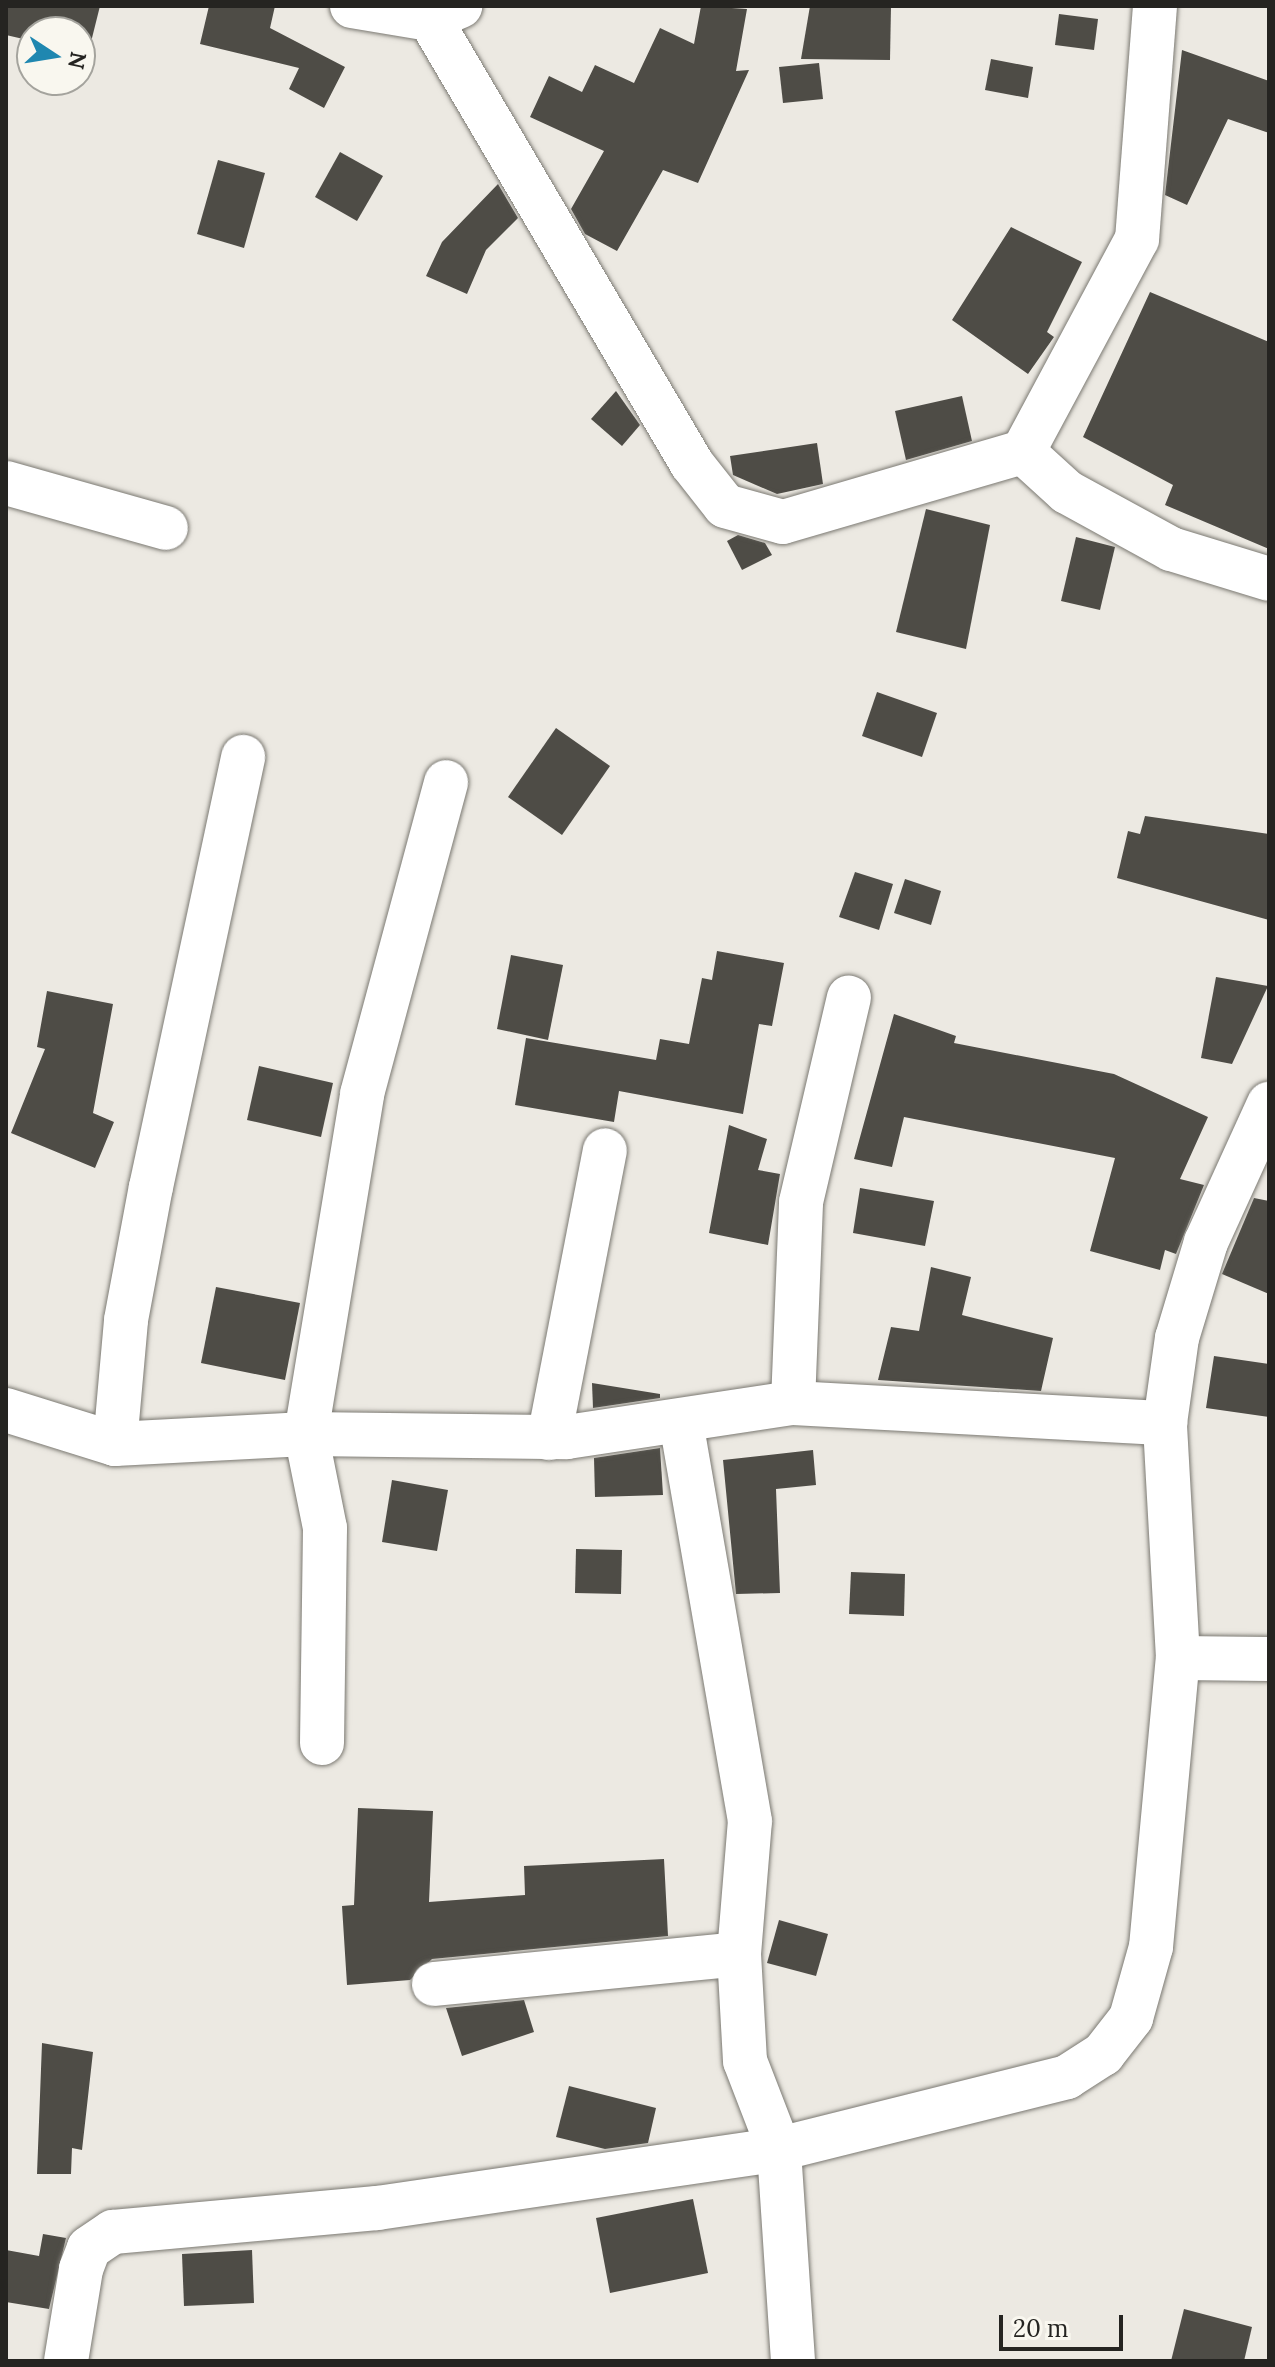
<!DOCTYPE html>
<html>
<head>
<meta charset="utf-8">
<style>
	body { margin:0 }
	#map { position:relative; width:1275px; height:2367px; overflow:hidden; background:#ece9e2; font-family:Lora,serif }
	div>[style] { position:absolute }
	[style*='--x'] { left:calc(var(--x)*1px); top:calc(var(--y)*1px); width:calc(var(--w)*1px); rotate:calc(var(--a)*1deg) }
	.building>* { inset:0; background:#4e4c46 }
	.roads { filter:drop-shadow(0 0 2px #7b7972) drop-shadow(0 0 2px #7b7972) }
	.minor>* { height:44px; margin:-22px; padding:0 22px; transform-origin:22px; border-radius:22px; background:#fff }
	span { translate:-50% -50%; white-space:nowrap; text-align:center; line-height:1.15; -webkit-text-stroke:8px #f9f7ef; paint-order:stroke }
	.frame { position:absolute; inset:0; border:8px solid #252421; pointer-events:none }
	.north { position:absolute; left:16px; top:16px; width:80px; height:80px; box-sizing:border-box; background:#f9f7ef; border:2px solid #a4a39d; border-radius:50%; rotate:102deg; font-size:22px; font-weight:700; line-height:32px; text-align:center; color:#252421 }
	.north::after { content:''; display:block; margin:auto; width:28px; height:36px; background:#1f87b0; clip-path:polygon(50% 0,100% 100%,50% 72%,0 100%) }
	.scale { position:absolute; left:999px; top:2315px; width:124px; height:36px; box-sizing:border-box; border:4px solid #252421; border-top:0; padding-left:10px; font-size:24px; line-height:28px; white-space:nowrap; color:#252421; -webkit-text-stroke:6px #f9f7ef; paint-order:stroke }
</style>
</head>
<body>
<div id="map">
	<div class="building">
		<div style="clip-path:polygon(6px 6px,100px 6px,88px 54px,80px 52px,80px 32px,32px 32px,32px 41px,6px 35px)"></div>
		<div style="clip-path:polygon(209px 6px,275px 6px,270px 28px,345px 67px,324px 108px,289px 89px,299px 68px,200px 44px)"></div>
		<div style="clip-path:polygon(701px 6px,747px 9px,736px 71px,749px 70px,698px 183px,663px 170px,617px 251px,585px 234px,571px 209px,604px 151px,530px 117px,549px 76px,582px 92px,595px 65px,634px 83px,660px 28px,694px 44px)"></div>
		<div style="clip-path:polygon(810px 6px,891px 6px,890px 60px,801px 59px)"></div>
		<div style="clip-path:polygon(1059px 14px,1098px 19px,1094px 50px,1055px 45px)"></div>
		<div style="clip-path:polygon(1182px 50px,1269px 81px,1269px 133px,1228px 119px,1187px 205px,1165px 195px)"></div>
		<div style="clip-path:polygon(991px 59px,1033px 67px,1028px 98px,985px 90px)"></div>
		<div style="clip-path:polygon(819px 63px,823px 99px,783px 103px,779px 67px)"></div>
		<div style="clip-path:polygon(340px 152px,383px 176px,357px 221px,315px 197px)"></div>
		<div style="clip-path:polygon(218px 160px,265px 173px,244px 248px,197px 234px)"></div>
		<div style="clip-path:polygon(498px 184px,518px 218px,486px 250px,467px 294px,426px 276px,442px 242px)"></div>
		<div style="clip-path:polygon(1011px 227px,1082px 262px,1047px 332px,1054px 337px,1028px 374px,952px 320px)"></div>
		<div style="clip-path:polygon(1150px 292px,1269px 342px,1269px 549px,1165px 505px,1173px 485px,1083px 437px)"></div>
		<div style="clip-path:polygon(616px 391px,640px 425px,622px 446px,591px 419px)"></div>
		<div style="clip-path:polygon(962px 396px,972px 441px,906px 460px,895px 411px)"></div>
		<div style="clip-path:polygon(817px 443px,823px 484px,777px 494px,733px 475px,730px 456px)"></div>
		<div style="clip-path:polygon(926px 509px,990px 525px,966px 649px,896px 632px)"></div>
		<div style="clip-path:polygon(738px 535px,765px 543px,772px 555px,742px 570px,727px 541px)"></div>
		<div style="clip-path:polygon(1076px 537px,1115px 547px,1100px 610px,1061px 601px)"></div>
		<div style="clip-path:polygon(877px 692px,937px 713px,922px 757px,862px 736px)"></div>
		<div style="clip-path:polygon(556px 728px,610px 766px,562px 835px,508px 797px)"></div>
		<div style="clip-path:polygon(1145px 816px,1269px 834px,1269px 920px,1117px 878px,1128px 831px,1140px 834px)"></div>
		<div style="clip-path:polygon(855px 872px,893px 884px,879px 930px,839px 917px)"></div>
		<div style="clip-path:polygon(905px 879px,941px 891px,931px 925px,894px 913px)"></div>
		<div style="clip-path:polygon(717px 951px,784px 963px,772px 1026px,759px 1024px,743px 1114px,619px 1091px,614px 1122px,515px 1105px,526px 1038px,656px 1060px,660px 1039px,689px 1044px,702px 978px,712px 980px)"></div>
		<div style="clip-path:polygon(511px 955px,563px 965px,548px 1040px,497px 1029px)"></div>
		<div style="clip-path:polygon(1216px 977px,1268px 986px,1232px 1064px,1201px 1058px)"></div>
		<div style="clip-path:polygon(47px 991px,113px 1004px,93px 1113px,114px 1122px,95px 1168px,11px 1133px,45px 1049px,37px 1047px)"></div>
		<div style="clip-path:polygon(894px 1014px,956px 1036px,954px 1043px,1114px 1074px,1208px 1117px,1180px 1179px,1204px 1185px,1176px 1254px,1165px 1250px,1160px 1270px,1090px 1251px,1115px 1158px,904px 1117px,892px 1167px,854px 1159px)"></div>
		<div style="clip-path:polygon(259px 1066px,333px 1083px,321px 1137px,247px 1120px)"></div>
		<div style="clip-path:polygon(729px 1125px,767px 1139px,758px 1170px,780px 1174px,768px 1245px,709px 1233px)"></div>
		<div style="clip-path:polygon(860px 1188px,934px 1201px,925px 1246px,853px 1233px)"></div>
		<div style="clip-path:polygon(1254px 1198px,1269px 1201px,1269px 1294px,1222px 1274px)"></div>
		<div style="clip-path:polygon(931px 1267px,971px 1277px,962px 1315px,1053px 1338px,1041px 1391px,878px 1380px,891px 1327px,919px 1331px)"></div>
		<div style="clip-path:polygon(216px 1287px,300px 1303px,285px 1380px,201px 1363px)"></div>
		<div style="clip-path:polygon(1214px 1356px,1269px 1364px,1269px 1417px,1206px 1408px)"></div>
		<div style="clip-path:polygon(592px 1383px,660px 1394px,660px 1398px,593px 1408px)"></div>
		<div style="clip-path:polygon(660px 1448px,663px 1495px,595px 1497px,594px 1458px)"></div>
		<div style="clip-path:polygon(813px 1450px,816px 1485px,776px 1489px,780px 1593px,736px 1594px,723px 1460px)"></div>
		<div style="clip-path:polygon(392px 1480px,448px 1490px,437px 1551px,382px 1542px)"></div>
		<div style="clip-path:polygon(576px 1549px,622px 1550px,621px 1594px,575px 1593px)"></div>
		<div style="clip-path:polygon(851px 1572px,905px 1574px,904px 1616px,849px 1614px)"></div>
		<div style="clip-path:polygon(358px 1808px,433px 1811px,429px 1902px,525px 1895px,524px 1866px,664px 1859px,668px 1936px,432px 1959px,410px 1980px,347px 1985px,342px 1906px,354px 1905px)"></div>
		<div style="clip-path:polygon(779px 1920px,828px 1934px,816px 1976px,767px 1963px)"></div>
		<div style="clip-path:polygon(524px 2000px,534px 2032px,462px 2056px,446px 2008px)"></div>
		<div style="clip-path:polygon(42px 2043px,93px 2052px,82px 2150px,72px 2148px,71px 2174px,37px 2174px)"></div>
		<div style="clip-path:polygon(569px 2086px,656px 2108px,648px 2143px,605px 2149px,556px 2137px)"></div>
		<div style="clip-path:polygon(693px 2199px,708px 2273px,610px 2293px,596px 2218px)"></div>
		<div style="clip-path:polygon(43px 2234px,66px 2238px,49px 2309px,6px 2302px,6px 2250px,39px 2256px)"></div>
		<div style="clip-path:polygon(252px 2250px,254px 2303px,184px 2306px,182px 2254px)"></div>
		<div style="clip-path:polygon(1184px 2309px,1252px 2327px,1244px 2361px,1171px 2361px)"></div>
	</div>
	<div class="roads">
		<div class="minor">
			<div style="--x:352;--y:6;--w:79;--a:9.5"></div>
			<div style="--x:430;--y:19;--w:33;--a:-23"></div>
			<div style="--x:1155;--y:6;--w:234;--a:94.4"></div>
			<div style="--x:1137;--y:239;--w:242;--a:118.2"></div>
			<div style="--x:1023;--y:452;--w:59;--a:42.3"></div>
			<div style="--x:1067;--y:492;--w:119;--a:28.7"></div>
			<div style="--x:1171;--y:549;--w:102;--a:17"></div>
			<div style="--x:430;--y:19;--w:516;--a:59.51"></div>
			<div style="--x:692;--y:464;--w:53;--a:51.8"></div>
			<div style="--x:725;--y:506;--w:60;--a:15.4"></div>
			<div style="--x:783;--y:522;--w:250;--a:-16.3"></div>
			<div style="--x:6;--y:483;--w:166;--a:15.7"></div>
			<div style="--x:793;--y:1403;--w:201;--a:-87.7"></div>
			<div style="--x:801;--y:1202;--w:210;--a:-76.8"></div>
			<div style="--x:6;--y:1410;--w:114;--a:17.3"></div>
			<div style="--x:115;--y:1444;--w:191;--a:-3"></div>
			<div style="--x:306;--y:1434;--w:261;--a:0.7"></div>
			<div style="--x:567;--y:1437;--w:229;--a:-8.6"></div>
			<div style="--x:793;--y:1403;--w:373;--a:3.1"></div>
			<div style="--x:1165;--y:1423;--w:86;--a:-82"></div>
			<div style="--x:1177;--y:1338;--w:100;--a:-73.2"></div>
			<div style="--x:1206;--y:1242;--w:152;--a:-65.5"></div>
			<div style="--x:549;--y:1438;--w:293;--a:-79"></div>
			<div style="--x:115;--y:1444;--w:124;--a:-84.9"></div>
			<div style="--x:126;--y:1320;--w:135;--a:-79.4"></div>
			<div style="--x:151;--y:1187;--w:440;--a:-77.9"></div>
			<div style="--x:1178;--y:1658;--w:91;--a:0.6"></div>
			<div style="--x:322;--y:1743;--w:215;--a:-89.2"></div>
			<div style="--x:325;--y:1528;--w:96;--a:-101.4"></div>
			<div style="--x:306;--y:1434;--w:345;--a:-80.6"></div>
			<div style="--x:362;--y:1094;--w:323;--a:-74.9"></div>
			<div style="--x:434;--y:1984;--w:306;--a:-5.6"></div>
			<div style="--x:66;--y:2361;--w:93;--a:-80.7"></div>
			<div style="--x:81;--y:2269;--w:22;--a:-69"></div>
			<div style="--x:89;--y:2248;--w:29;--a:-34"></div>
			<div style="--x:113;--y:2232;--w:265;--a:-5.2"></div>
			<div style="--x:377;--y:2208;--w:406;--a:-8.3"></div>
			<div style="--x:779;--y:2149;--w:94;--a:-111.1"></div>
			<div style="--x:745;--y:2061;--w:107;--a:-93.2"></div>
			<div style="--x:739;--y:1954;--w:133;--a:-85.3"></div>
			<div style="--x:750;--y:1821;--w:404;--a:-99.8"></div>
			<div style="--x:793;--y:2361;--w:212;--a:-93.8"></div>
			<div style="--x:779;--y:2149;--w:297;--a:-14"></div>
			<div style="--x:1067;--y:2077;--w:43;--a:-32.6"></div>
			<div style="--x:1103;--y:2054;--w:46;--a:-52.1"></div>
			<div style="--x:1131;--y:2018;--w:74;--a:-74.3"></div>
			<div style="--x:1151;--y:1947;--w:290;--a:-84.7"></div>
			<div style="--x:1178;--y:1658;--w:235;--a:-93.2"></div>
		</div>
	</div>
	<div class="frame"></div>
	<div class="north">N</div>
	<div class="scale">20 m</div>
</div>
</body>
</html>
